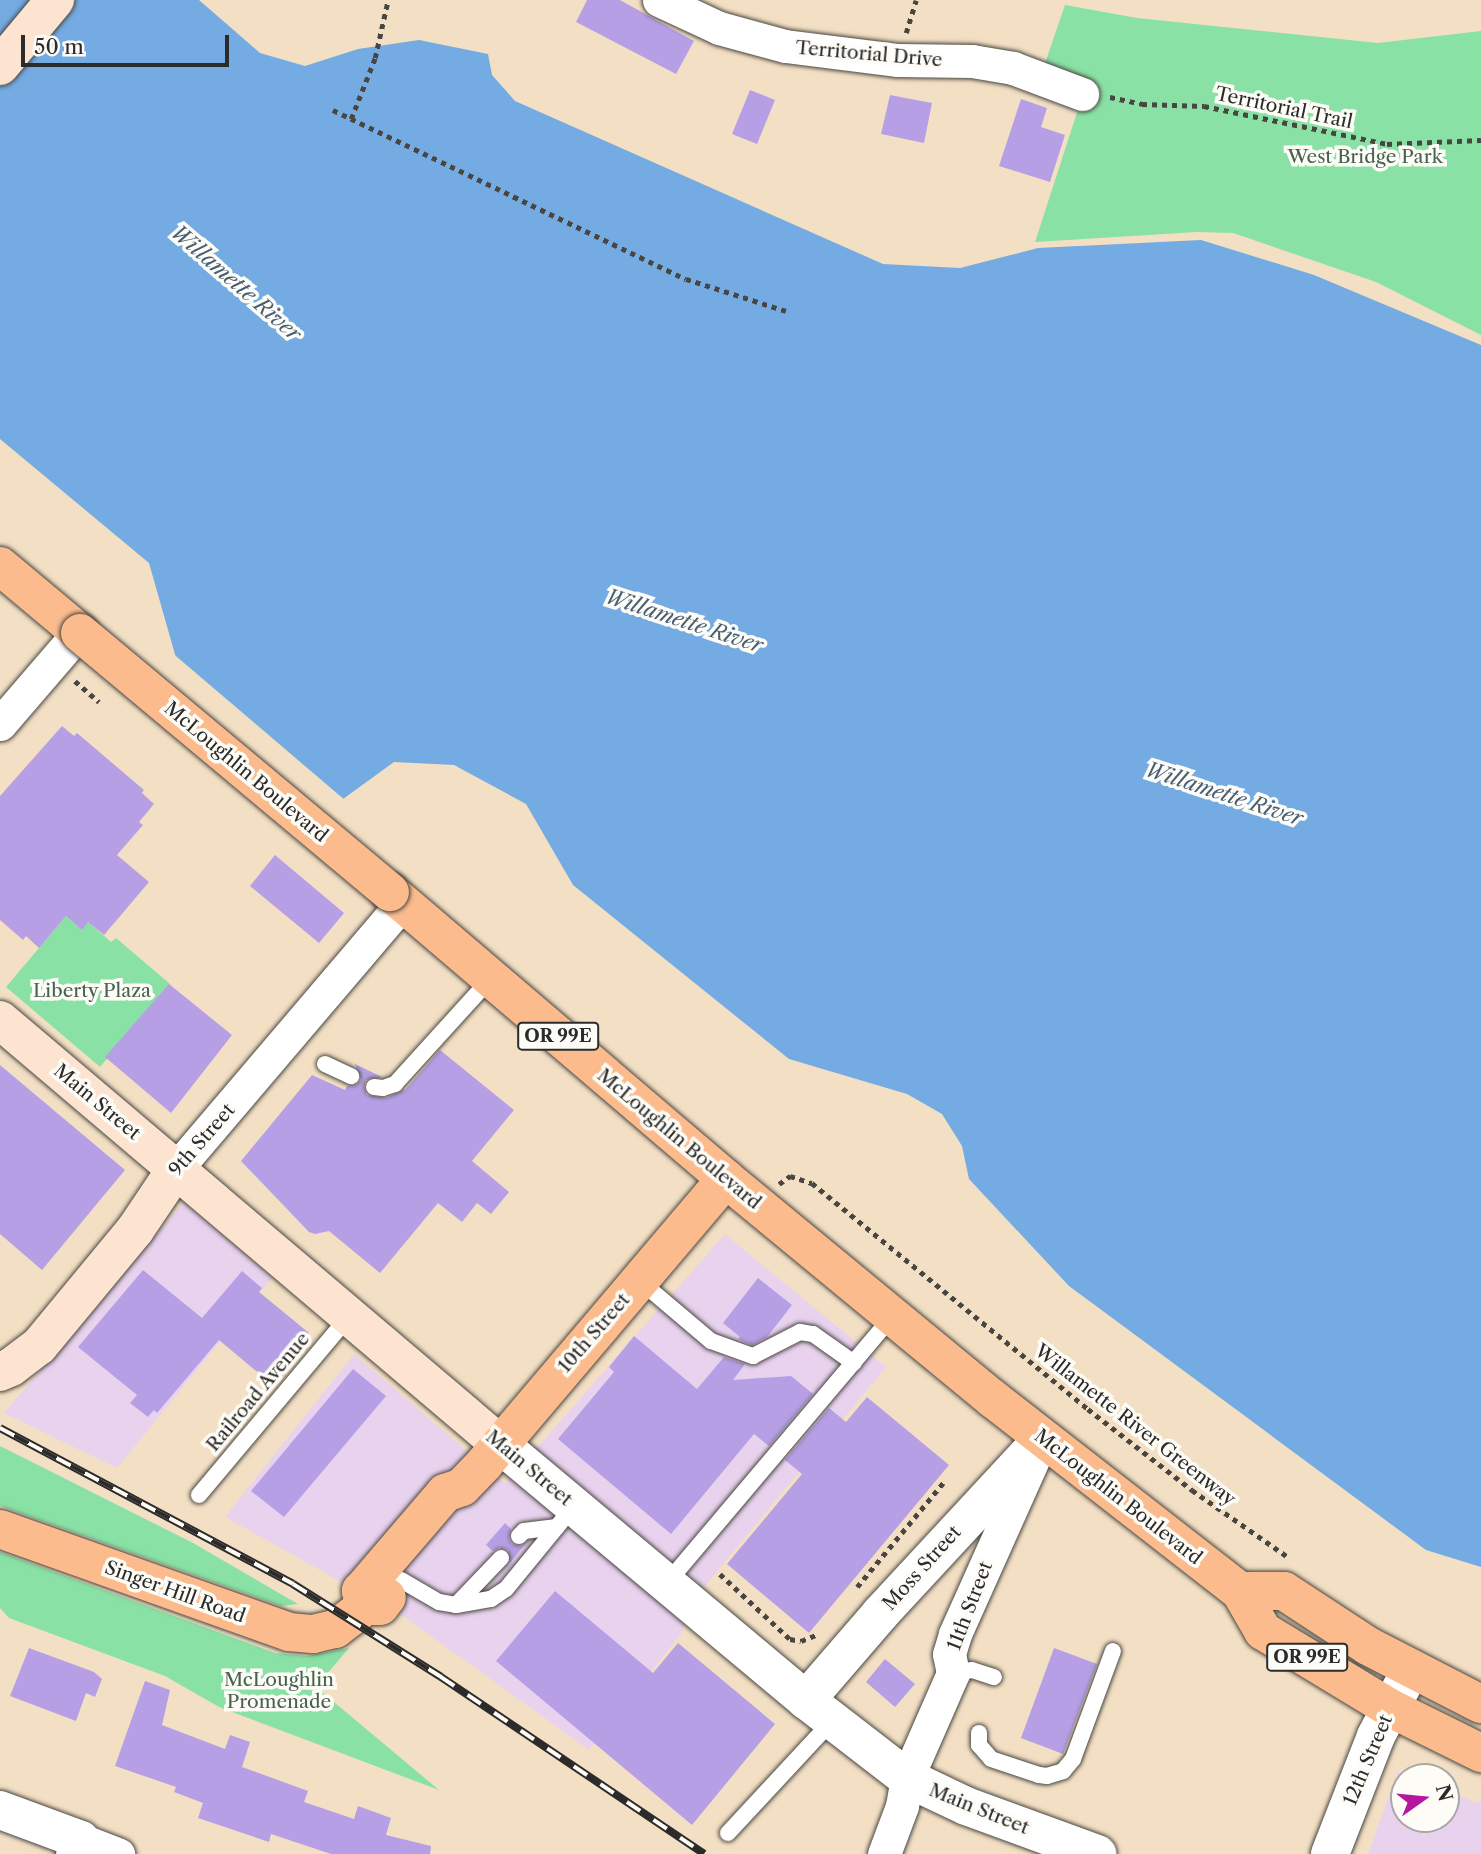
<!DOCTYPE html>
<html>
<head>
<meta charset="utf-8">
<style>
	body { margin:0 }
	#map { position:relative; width:1481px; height:1854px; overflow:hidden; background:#f3e0c4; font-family:"Libre Caslon Text",serif }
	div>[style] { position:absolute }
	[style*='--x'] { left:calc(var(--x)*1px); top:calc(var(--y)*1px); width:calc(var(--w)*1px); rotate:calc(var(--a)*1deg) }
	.built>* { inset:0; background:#e8d2ee }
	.green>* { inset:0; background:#89e1a5 }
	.water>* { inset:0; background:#74abe2 }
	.pier>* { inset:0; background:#f3e0c4 }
	.building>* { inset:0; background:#b69fe5 }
	.path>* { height:4.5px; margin-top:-2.25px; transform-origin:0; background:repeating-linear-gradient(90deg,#494642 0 5px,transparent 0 10px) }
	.roads { filter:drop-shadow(0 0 2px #494642) drop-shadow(0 0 2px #494642) }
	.service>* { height:16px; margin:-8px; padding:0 8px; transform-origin:8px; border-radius:8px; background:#fff }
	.minor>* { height:33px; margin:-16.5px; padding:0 16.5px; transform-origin:16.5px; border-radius:16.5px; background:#fff }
	.tertiary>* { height:38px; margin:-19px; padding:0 19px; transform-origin:19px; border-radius:19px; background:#fff }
	.secondary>* { height:38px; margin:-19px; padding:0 19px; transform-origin:19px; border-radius:19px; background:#fde4d1 }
	.primary>* { height:38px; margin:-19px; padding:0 19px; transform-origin:19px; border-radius:19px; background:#fbbb8d }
	.trunk>* { height:38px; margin:-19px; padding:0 19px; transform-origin:19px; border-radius:19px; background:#fbbb8d }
	.rail>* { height:8px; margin-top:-4px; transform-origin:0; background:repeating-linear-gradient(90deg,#fdfcf7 0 16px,#2b2b2b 0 32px); box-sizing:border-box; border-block:2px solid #2b2b2b }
	.bridges { filter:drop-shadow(0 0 2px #494642) drop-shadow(0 0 2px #494642) }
	.trunk-bridge>* { height:38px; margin:-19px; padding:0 19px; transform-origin:19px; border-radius:19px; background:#fbbb8d }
	span { translate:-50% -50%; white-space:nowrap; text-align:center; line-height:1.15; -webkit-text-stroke:7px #fdfcf7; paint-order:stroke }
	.shield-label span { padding:2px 5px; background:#fdfcf7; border:2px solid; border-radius:5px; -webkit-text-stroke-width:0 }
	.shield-label { font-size:18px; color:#2b2b2b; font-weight:700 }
	.street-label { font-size:19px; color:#2b2b2b }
	.park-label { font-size:19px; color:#476250 }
	.water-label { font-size:21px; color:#485e74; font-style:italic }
	.north { position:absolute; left:1390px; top:1763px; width:70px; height:70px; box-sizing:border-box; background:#fdfcf7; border:2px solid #a9a8a5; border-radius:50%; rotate:75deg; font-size:19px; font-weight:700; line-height:28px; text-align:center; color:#2b2b2b }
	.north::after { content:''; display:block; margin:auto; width:24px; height:32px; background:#b5179e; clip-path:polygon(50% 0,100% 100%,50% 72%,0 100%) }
	.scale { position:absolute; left:21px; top:35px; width:208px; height:32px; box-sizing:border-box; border:4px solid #2b2b2b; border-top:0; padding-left:9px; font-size:21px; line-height:24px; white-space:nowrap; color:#2b2b2b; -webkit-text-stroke:5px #fdfcf7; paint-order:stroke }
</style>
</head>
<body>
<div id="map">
	<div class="built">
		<div style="clip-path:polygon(184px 1202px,272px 1278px,117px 1468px,4px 1413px)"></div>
		<div style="clip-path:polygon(725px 1234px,886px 1367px,704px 1587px,680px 1635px,589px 1750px,406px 1618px,225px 1517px,354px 1354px,505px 1484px)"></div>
		<div style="clip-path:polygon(1398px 1771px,1413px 1777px,1404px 1777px,1404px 1819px,1446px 1819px,1446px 1790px,1477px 1803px,1481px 1801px,1481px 1854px,1368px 1854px)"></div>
	</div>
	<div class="green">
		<div style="clip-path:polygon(1065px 5px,1137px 18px,1378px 43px,1481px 31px,1481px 335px,1376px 282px,1233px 233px,1197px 232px,1035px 242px,1084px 91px,1041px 75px)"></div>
		<div style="clip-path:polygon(66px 916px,81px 929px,88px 922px,111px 942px,116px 938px,170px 984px,100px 1067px,6px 987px)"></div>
		<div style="clip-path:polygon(0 1446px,193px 1543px,298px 1604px,281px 1606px,0 1506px)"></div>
		<div style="clip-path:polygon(0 1552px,275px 1653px,307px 1656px,349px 1648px,316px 1687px,439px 1790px,219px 1707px,165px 1676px,9px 1618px,0 1608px)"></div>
	</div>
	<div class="water">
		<div style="clip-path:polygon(0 0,199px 0,260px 53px,305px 66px,358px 49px,419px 40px,488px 54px,492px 75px,515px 101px,883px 264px,960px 268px,1038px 248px,1201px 240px,1314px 275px,1481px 345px,1481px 1567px,1426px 1550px,1069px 1286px,969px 1179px,962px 1146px,942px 1114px,907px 1094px,789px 1059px,573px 885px,526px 804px,454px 765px,394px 762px,343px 799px,178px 665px,149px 563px,0 439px)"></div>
	</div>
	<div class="pier">
		<div style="clip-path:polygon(170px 651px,346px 801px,341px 802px,176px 667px)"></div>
	</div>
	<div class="building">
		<div style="clip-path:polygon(587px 0,620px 0,694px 41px,676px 74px,576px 22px)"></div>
		<div style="clip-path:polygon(750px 90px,775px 100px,757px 144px,732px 134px)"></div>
		<div style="clip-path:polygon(890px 95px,932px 103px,924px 143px,881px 134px)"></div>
		<div style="clip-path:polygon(1021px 99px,1047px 108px,1041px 127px,1065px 135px,1050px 182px,999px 166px)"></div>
		<div style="clip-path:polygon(62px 726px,74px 736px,77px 733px,144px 790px,142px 793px,154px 804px,139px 822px,143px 825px,117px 855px,149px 882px,104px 935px,88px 922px,82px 930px,66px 916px,39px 948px,26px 936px,23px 940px,0 920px,0 796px)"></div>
		<div style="clip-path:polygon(275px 855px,344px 913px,319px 943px,250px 886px)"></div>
		<div style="clip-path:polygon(169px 984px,232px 1035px,171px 1113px,105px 1057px)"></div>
		<div style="clip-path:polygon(440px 1050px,514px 1110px,472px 1161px,509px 1192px,491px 1214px,477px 1203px,462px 1222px,438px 1203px,380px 1273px,329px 1231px,315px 1234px,309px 1232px,241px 1161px,312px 1075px,345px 1090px,347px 1086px,356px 1085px,361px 1080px,355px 1064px,382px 1077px,366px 1080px,364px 1087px,367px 1095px,386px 1098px,406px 1089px)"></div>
		<div style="clip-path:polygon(0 1065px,125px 1170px,42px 1270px,0 1234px)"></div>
		<div style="clip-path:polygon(143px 1270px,202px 1318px,242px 1271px,262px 1288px,259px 1292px,309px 1333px,268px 1381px,219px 1340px,157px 1413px,154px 1410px,148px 1417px,130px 1403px,137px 1395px,78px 1347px)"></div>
		<div style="clip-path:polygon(758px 1278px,792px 1305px,767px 1337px,752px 1345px,738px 1339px,740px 1337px,723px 1323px)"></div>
		<div style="clip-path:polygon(634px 1336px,697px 1389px,724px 1357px,745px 1364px,733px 1380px,791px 1376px,813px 1394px,769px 1446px,754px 1434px,671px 1534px,558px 1439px,614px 1372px,609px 1367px)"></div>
		<div style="clip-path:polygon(353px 1369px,386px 1396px,284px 1517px,251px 1491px)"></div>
		<div style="clip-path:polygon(867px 1397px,949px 1465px,809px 1633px,727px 1564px,802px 1474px,785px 1460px,829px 1408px,846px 1422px)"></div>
		<div style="clip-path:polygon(505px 1523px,511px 1529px,509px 1538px,512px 1544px,521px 1546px,526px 1543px,510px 1563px,508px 1550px,499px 1548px,493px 1551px,486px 1545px)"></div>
		<div style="clip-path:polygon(555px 1591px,653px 1673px,678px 1643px,775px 1724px,692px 1825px,496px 1661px)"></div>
		<div style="clip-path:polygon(29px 1648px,94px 1672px,102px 1679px,95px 1697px,86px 1693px,76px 1721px,10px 1696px)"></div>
		<div style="clip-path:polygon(1054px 1648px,1097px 1664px,1063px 1754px,1021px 1738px)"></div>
		<div style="clip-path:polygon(885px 1659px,915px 1684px,895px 1707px,866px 1682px)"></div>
		<div style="clip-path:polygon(145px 1681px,170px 1690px,162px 1725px,225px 1749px,230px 1735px,250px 1742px,242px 1767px,308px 1791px,304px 1802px,354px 1819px,358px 1806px,391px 1818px,386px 1835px,431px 1846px,430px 1854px,331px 1854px,271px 1834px,269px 1842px,198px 1818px,203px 1803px,174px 1792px,176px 1787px,115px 1766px)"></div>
	</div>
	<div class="path">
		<div style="--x:906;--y:33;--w:34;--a:-73"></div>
		<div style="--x:1110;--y:97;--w:33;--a:12"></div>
		<div style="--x:1142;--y:104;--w:62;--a:1.8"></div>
		<div style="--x:1204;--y:106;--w:187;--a:11.7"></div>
		<div style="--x:1387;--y:144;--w:94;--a:-2.4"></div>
		<div style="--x:333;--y:110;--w:391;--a:25.6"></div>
		<div style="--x:686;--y:279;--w:105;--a:17.7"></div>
		<div style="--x:351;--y:119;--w:66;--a:-68.5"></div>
		<div style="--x:375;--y:58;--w:59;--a:-77.4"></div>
		<div style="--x:75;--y:681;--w:32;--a:41"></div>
		<div style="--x:779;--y:1184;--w:14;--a:-36"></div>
		<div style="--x:790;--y:1176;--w:23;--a:18"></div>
		<div style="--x:812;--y:1183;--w:357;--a:39.3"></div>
		<div style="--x:1088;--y:1409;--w:132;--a:37.9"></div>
		<div style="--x:1192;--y:1490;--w:117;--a:34.9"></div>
		<div style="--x:720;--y:1574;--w:96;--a:42.9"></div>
		<div style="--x:790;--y:1639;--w:11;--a:10"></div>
		<div style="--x:801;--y:1641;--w:18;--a:-22"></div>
		<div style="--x:857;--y:1587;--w:135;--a:-50.4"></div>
	</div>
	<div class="roads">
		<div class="service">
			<div style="--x:325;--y:1064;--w:29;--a:25"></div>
			<div style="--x:374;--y:1087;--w:9;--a:6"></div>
			<div style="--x:383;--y:1088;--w:13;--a:-18"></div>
			<div style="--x:395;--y:1084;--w:143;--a:-47.8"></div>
			<div style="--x:640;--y:1281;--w:93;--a:40.2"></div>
			<div style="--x:711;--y:1341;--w:45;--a:19.7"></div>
			<div style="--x:753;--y:1356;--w:53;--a:-27.1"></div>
			<div style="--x:800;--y:1332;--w:13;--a:9"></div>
			<div style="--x:813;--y:1334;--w:50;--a:35.3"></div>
			<div style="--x:199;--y:1495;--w:234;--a:-50"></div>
			<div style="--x:519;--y:1536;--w:7;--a:-45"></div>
			<div style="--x:524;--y:1531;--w:33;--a:-7"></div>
			<div style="--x:401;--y:1580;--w:44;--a:30.1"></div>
			<div style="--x:439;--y:1602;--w:17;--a:10"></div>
			<div style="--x:456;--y:1605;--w:36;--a:-10"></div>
			<div style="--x:491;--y:1599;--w:18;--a:-34"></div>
			<div style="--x:506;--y:1589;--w:107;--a:-50.7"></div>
			<div style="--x:667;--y:1583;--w:350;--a:-49.8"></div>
			<div style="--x:456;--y:1605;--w:65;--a:-46.2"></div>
			<div style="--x:953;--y:1673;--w:19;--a:-9"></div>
			<div style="--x:972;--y:1670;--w:23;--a:18"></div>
			<div style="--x:979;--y:1733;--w:12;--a:90"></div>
			<div style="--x:979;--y:1745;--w:18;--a:49"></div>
			<div style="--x:991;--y:1759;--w:51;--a:18.4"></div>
			<div style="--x:1039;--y:1775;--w:8;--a:7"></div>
			<div style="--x:1047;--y:1776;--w:17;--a:-17"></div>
			<div style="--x:1063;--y:1771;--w:16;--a:-50"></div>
			<div style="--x:1073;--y:1759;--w:115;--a:-69.7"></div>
			<div style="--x:728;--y:1833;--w:153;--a:-47.1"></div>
		</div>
		<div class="minor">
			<div style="--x:659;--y:0;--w:66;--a:25"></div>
			<div style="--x:719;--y:28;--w:68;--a:15.3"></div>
			<div style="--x:785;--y:46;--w:114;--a:7.1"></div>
			<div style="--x:898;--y:60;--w:74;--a:0.8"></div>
			<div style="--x:972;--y:61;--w:42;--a:9.7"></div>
			<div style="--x:1013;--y:68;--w:74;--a:20.6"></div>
			<div style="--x:0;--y:724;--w:121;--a:-49.3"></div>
			<div style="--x:176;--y:1169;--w:349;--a:-49.6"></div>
			<div style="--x:81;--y:1840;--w:40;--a:21"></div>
			<div style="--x:884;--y:1854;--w:51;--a:-69.4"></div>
			<div style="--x:902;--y:1806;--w:28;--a:-80"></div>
			<div style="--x:907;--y:1778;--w:115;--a:-66.3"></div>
			<div style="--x:953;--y:1673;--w:19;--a:-102"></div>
			<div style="--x:949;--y:1654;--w:21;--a:-73"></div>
			<div style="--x:955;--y:1634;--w:201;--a:-65.9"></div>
		</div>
		<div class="tertiary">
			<div style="--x:501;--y:1445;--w:398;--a:39.9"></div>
			<div style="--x:806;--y:1700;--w:128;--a:37.7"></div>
			<div style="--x:907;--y:1778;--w:65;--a:25.4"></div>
			<div style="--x:966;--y:1806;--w:140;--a:20.1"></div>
			<div style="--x:806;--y:1700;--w:115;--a:-49.2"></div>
			<div style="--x:881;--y:1613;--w:237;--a:-47.2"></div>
			<div style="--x:0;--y:1810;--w:86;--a:20.3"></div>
			<div style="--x:81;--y:1840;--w:15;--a:113"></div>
			<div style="--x:1330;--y:1854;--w:127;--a:-68.7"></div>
			<div style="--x:1376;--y:1736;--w:76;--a:-62.4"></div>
		</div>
		<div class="secondary">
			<div style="--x:0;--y:66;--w:86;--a:-50.2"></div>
			<div style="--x:0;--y:1020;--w:657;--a:40.31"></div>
			<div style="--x:0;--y:1372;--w:12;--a:-24"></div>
			<div style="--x:11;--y:1367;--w:35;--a:-37"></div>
			<div style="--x:39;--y:1346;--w:151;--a:-50.4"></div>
			<div style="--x:135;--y:1230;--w:73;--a:-56.1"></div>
		</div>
		<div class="primary">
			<div style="--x:0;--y:1529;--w:307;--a:19.6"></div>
			<div style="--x:289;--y:1632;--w:24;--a:5"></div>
			<div style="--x:313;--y:1634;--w:23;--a:-13"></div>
			<div style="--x:335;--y:1629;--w:38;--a:-37"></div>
			<div style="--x:365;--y:1606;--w:15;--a:0"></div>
			<div style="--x:380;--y:1606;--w:11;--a:-52"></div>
			<div style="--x:365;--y:1606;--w:16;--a:-105"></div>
			<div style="--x:361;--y:1591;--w:129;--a:-49.4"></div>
			<div style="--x:445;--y:1493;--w:18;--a:-19"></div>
			<div style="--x:462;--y:1487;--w:32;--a:-46"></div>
			<div style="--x:484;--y:1464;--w:374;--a:-49.7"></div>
		</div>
		<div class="trunk">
			<div style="--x:0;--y:566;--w:104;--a:39.9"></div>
			<div style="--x:390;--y:892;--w:442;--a:40.5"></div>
			<div style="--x:726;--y:1179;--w:346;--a:39.5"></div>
			<div style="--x:993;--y:1399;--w:313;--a:37.9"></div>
			<div style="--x:1240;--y:1591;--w:46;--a:60.1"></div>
			<div style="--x:1263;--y:1631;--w:149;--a:31.2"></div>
			<div style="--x:1390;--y:1708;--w:102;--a:26.3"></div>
			<div style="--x:1240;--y:1591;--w:44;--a:0"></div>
			<div style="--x:1284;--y:1591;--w:100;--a:33.2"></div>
			<div style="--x:1368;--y:1646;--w:127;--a:27.2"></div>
		</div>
	</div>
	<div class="rail">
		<div style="--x:0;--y:1428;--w:332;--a:28"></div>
		<div style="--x:293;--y:1584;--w:175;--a:32.1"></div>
		<div style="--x:441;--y:1677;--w:317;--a:33.9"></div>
	</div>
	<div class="bridges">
		<div class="trunk-bridge">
			<div style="--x:80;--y:633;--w:404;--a:39.9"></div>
		</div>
	</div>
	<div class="shield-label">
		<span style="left:558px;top:1036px">OR 99E</span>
		<span style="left:1307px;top:1657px">OR 99E</span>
	</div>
	<div class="street-label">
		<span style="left:869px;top:54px;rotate:5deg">Territorial Drive</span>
		<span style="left:1284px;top:108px;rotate:12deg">Territorial Trail</span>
		<span style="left:246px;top:772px;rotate:40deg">McLoughlin Boulevard</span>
		<span style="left:97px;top:1102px;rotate:40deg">Main Street</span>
		<span style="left:679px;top:1139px;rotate:40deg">McLoughlin Boulevard</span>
		<span style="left:202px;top:1140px;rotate:-49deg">9th Street</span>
		<span style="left:594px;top:1333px;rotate:-49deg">10th Street</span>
		<span style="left:258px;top:1392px;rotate:-50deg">Railroad Avenue</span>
		<span style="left:1135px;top:1425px;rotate:38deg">Willamette River Greenway</span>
		<span style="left:529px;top:1468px;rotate:40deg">Main Street</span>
		<span style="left:1118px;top:1497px;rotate:38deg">McLoughlin Boulevard</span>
		<span style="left:922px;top:1568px;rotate:-48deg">Moss Street</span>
		<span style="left:175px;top:1592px;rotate:20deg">Singer Hill Road</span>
		<span style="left:970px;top:1606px;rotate:-69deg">11th Street</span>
		<span style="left:1368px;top:1760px;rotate:-67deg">12th Street</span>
		<span style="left:979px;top:1809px;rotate:22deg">Main Street</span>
	</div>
	<div class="park-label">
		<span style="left:1365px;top:157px">West Bridge Park</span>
		<span style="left:92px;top:991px">Liberty Plaza</span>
		<span style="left:279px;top:1691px">McLoughlin<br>Promenade</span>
	</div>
	<div class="water-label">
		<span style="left:236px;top:283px;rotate:41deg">Willamette River</span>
		<span style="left:684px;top:621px;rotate:18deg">Willamette River</span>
		<span style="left:1224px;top:794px;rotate:18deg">Willamette River</span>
	</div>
	<div class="north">N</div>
	<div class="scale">50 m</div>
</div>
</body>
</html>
